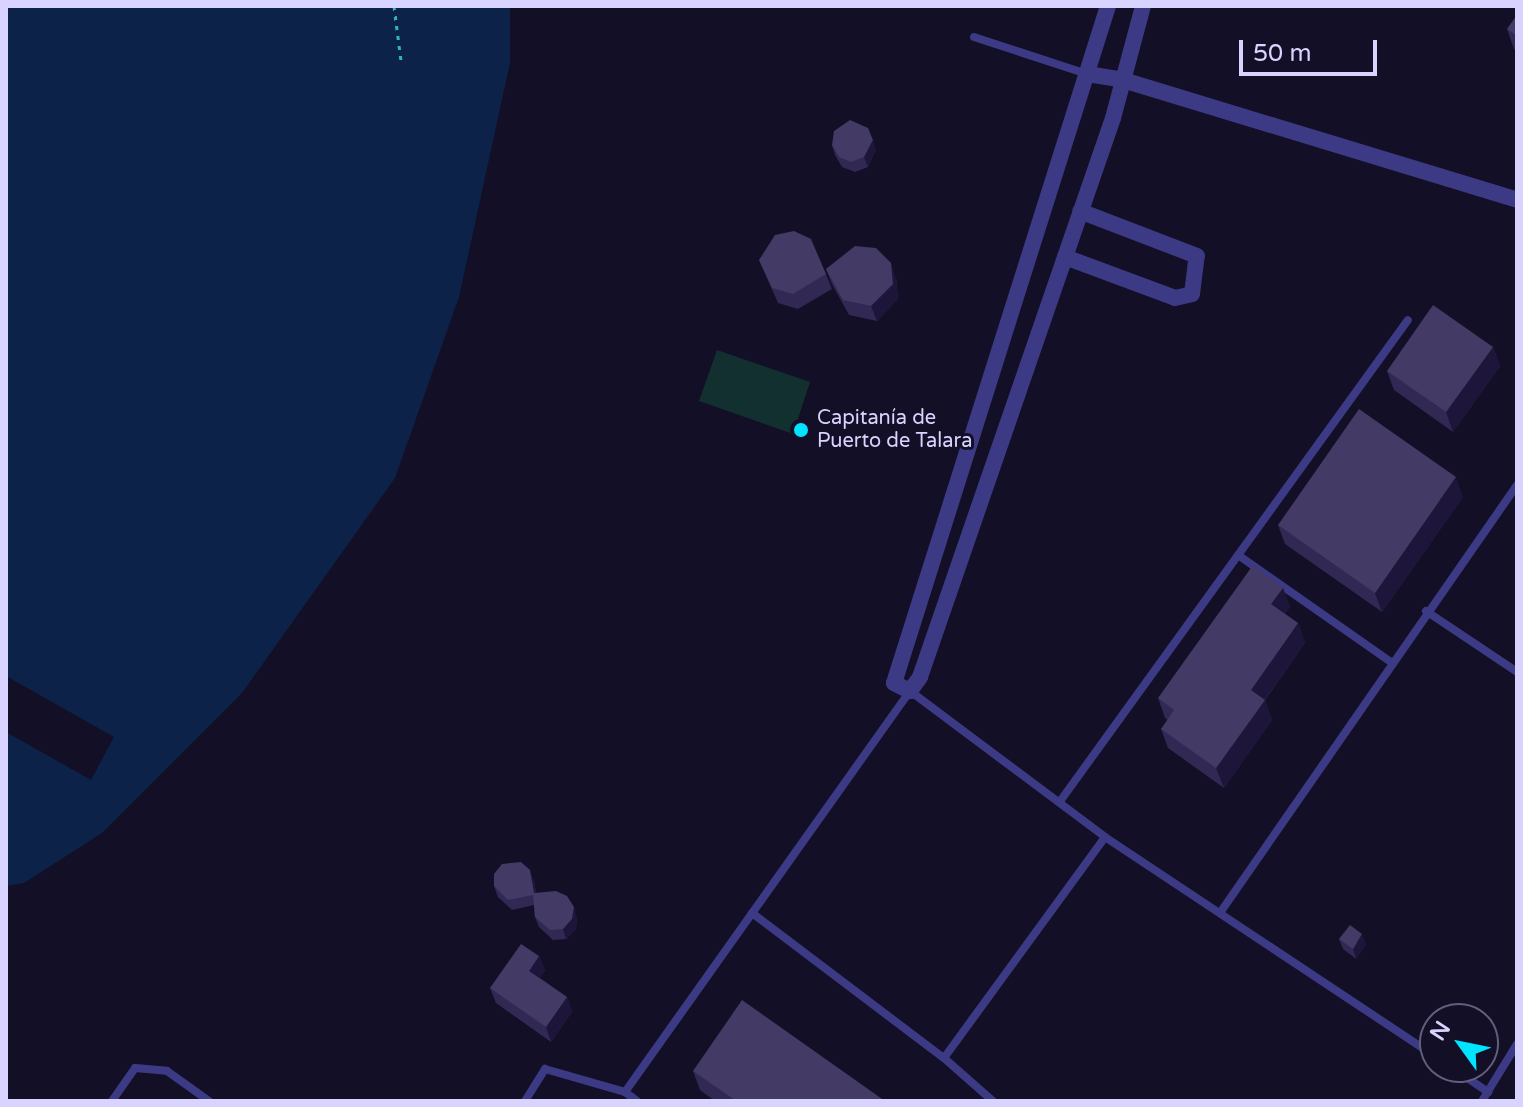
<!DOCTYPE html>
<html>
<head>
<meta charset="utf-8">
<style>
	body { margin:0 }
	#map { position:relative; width:1523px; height:1107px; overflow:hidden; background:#130f26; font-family:"Varela Round",sans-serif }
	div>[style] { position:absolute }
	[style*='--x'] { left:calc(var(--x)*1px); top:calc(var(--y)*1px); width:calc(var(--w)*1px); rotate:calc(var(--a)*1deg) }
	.green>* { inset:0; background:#12302f }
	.water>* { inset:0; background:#0c2248 }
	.pier>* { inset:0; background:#130f26 }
	.path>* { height:3px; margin-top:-1.5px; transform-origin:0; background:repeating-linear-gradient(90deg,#2fb8b0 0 4px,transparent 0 10px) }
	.service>* { height:8px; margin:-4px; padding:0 4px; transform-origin:4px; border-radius:4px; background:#3d3a85 }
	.minor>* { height:16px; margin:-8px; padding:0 8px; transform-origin:8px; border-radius:8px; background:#3d3a85 }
	.wall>* { inset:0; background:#312854 }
	.shaded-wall>* { inset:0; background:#1d163a }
	.building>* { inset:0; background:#433a66 }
	.dots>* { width:22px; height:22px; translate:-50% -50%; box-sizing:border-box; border:4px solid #130f26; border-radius:50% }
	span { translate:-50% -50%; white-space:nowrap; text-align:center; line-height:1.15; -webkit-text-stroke:6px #130f26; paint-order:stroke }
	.poi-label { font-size:20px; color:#d9d4ff }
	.left { translate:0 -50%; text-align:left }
	.frame { position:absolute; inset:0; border:8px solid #d9d4ff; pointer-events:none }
	.north { position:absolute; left:1419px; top:1003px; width:80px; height:80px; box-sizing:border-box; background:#130f26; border:2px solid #625e7d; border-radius:50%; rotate:303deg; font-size:22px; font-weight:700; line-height:32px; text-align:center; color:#d9d4ff }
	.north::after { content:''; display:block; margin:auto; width:28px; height:36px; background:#00e5ff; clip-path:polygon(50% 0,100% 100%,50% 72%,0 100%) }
	.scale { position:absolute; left:1239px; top:40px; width:138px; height:36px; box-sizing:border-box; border:4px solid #d9d4ff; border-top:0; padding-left:10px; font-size:24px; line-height:28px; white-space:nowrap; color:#d9d4ff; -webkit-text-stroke:6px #130f26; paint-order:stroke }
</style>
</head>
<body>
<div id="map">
	<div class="green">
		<div style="clip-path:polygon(717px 350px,810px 382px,793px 434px,699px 401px)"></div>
	</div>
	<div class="water">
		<div style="clip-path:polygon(6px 6px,510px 6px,510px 63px,459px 297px,395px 478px,242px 693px,102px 833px,24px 883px,6px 886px)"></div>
	</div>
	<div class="pier">
		<div style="clip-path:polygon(6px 676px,114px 737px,91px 780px,6px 732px)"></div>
	</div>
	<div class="path">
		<div style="--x:394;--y:6;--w:55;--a:82.7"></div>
	</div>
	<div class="service">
		<div style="--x:974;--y:37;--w:119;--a:18.1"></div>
		<div style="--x:1238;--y:555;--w:187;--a:35"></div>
		<div style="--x:1426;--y:611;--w:110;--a:33.8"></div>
		<div style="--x:1061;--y:800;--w:592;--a:-54.14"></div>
		<div style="--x:1222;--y:910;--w:517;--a:-55.23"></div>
		<div style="--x:752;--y:913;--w:241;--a:37.1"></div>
		<div style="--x:944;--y:1058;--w:273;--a:-53.9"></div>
		<div style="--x:944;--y:1058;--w:65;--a:41.3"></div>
		<div style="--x:1451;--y:1067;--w:45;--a:34"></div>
		<div style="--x:625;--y:1092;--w:492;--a:-54.6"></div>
		<div style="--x:910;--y:691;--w:244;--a:36.8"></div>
		<div style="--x:1105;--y:837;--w:396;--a:33.6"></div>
		<div style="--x:112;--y:1101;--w:40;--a:-55.1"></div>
		<div style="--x:135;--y:1068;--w:32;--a:5"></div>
		<div style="--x:167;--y:1071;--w:52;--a:35.5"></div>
		<div style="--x:525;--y:1101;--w:38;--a:-58"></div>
		<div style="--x:545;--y:1069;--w:83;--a:16"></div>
		<div style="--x:625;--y:1092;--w:15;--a:37"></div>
		<div style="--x:1482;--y:1101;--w:67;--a:-58.4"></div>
	</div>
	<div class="minor">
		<div style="--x:1108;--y:6;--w:710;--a:107.54"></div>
		<div style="--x:894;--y:683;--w:18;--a:27"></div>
		<div style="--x:910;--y:691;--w:17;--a:-54"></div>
		<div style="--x:920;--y:677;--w:591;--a:-70.95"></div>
		<div style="--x:1113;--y:118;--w:116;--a:-75"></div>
		<div style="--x:1087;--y:74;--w:36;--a:9"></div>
		<div style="--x:1123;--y:80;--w:412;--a:16.9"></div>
		<div style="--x:1065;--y:257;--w:117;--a:20.4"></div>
		<div style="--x:1175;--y:298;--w:17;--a:-13"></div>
		<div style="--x:1192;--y:294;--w:38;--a:-83"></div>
		<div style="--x:1197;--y:256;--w:125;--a:-159"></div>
	</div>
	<div class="wall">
		<div style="clip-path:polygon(1517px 15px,1517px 51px,1514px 49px,1507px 29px)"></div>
		<div style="clip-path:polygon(832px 145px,876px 150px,868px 167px,855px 172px,842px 167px,835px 155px)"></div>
		<div style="clip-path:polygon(759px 260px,826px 274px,832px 289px,798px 309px,778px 303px)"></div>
		<div style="clip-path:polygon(826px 269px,896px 278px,898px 299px,877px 321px,849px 315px,832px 284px)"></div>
		<div style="clip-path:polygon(1493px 347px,1500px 366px,1453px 432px,1394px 390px,1387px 371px)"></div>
		<div style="clip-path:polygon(1463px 497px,1382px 612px,1285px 544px,1278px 525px)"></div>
		<div style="clip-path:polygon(1283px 588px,1290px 607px,1285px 614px,1298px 623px,1305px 643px,1265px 700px,1272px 720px,1224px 788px,1168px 748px,1161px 729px,1168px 720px,1165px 718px,1158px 698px)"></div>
		<div style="clip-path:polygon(534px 880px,536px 893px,577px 917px,576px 929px,566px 939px,553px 940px,539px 927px,535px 917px,534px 905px,512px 910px,498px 897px,494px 886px)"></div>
		<div style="clip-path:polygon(1339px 939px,1366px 944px,1356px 959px,1343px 949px)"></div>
		<div style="clip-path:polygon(539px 956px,545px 971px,540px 978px,567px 997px,572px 1012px,551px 1042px,496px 1003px,490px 988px)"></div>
		<div style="clip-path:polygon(693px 1071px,885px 1101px,715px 1101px,700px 1090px)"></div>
	</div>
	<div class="shaded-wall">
		<div style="clip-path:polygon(873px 140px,876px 150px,868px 167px,864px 157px)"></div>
		<div style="clip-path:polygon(891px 263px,896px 278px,898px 299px,877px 321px,871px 306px)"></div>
		<div style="clip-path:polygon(1493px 347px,1500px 366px,1453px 432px,1446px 412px)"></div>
		<div style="clip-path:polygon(1456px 477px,1463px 497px,1382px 612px,1375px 593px)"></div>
		<div style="clip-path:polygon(1283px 588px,1290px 607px,1279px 624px,1271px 604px)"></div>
		<div style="clip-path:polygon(1298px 623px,1305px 643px,1258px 709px,1251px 690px)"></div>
		<div style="clip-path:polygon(1265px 700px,1272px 720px,1224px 788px,1216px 768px)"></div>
		<div style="clip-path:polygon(530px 870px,534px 880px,537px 903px,534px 893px)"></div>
		<div style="clip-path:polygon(574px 907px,577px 917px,576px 929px,566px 939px,563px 929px)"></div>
		<div style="clip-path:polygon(1362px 934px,1366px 944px,1356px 959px,1353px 949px)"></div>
		<div style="clip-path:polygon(539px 956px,545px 971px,535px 986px,529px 971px)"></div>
		<div style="clip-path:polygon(567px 997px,572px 1012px,551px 1042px,546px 1027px)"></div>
	</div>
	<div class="building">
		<div style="clip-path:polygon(1517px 15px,1517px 36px,1507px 29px)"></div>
		<div style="clip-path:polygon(850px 120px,868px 128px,873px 140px,864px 157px,851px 162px,839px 157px,832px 145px,834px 131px)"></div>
		<div style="clip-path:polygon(794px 231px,811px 239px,826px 274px,793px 294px,772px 288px,759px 260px,775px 235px)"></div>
		<div style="clip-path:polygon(855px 246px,876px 248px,891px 263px,893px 284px,871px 306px,843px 300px,826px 269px)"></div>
		<div style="clip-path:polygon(1433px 305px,1493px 347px,1446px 412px,1387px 371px)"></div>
		<div style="clip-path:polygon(1359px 409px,1456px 477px,1375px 593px,1278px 525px)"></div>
		<div style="clip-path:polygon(1253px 565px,1283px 588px,1271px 604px,1298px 623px,1251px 690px,1265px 700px,1216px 768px,1161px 729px,1174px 710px,1158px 698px)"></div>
		<div style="clip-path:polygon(521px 862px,530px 870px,534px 893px,556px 891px,567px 896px,574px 907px,572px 919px,563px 929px,550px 930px,535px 917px,533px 895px,508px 900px,494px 886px,494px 874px,502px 864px)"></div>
		<div style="clip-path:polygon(1350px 925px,1362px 934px,1353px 949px,1339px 939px)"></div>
		<div style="clip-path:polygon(521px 944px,539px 956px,529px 971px,567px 997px,546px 1027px,490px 988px)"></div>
		<div style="clip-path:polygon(742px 1000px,885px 1101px,736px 1101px,693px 1071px)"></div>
	</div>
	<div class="dots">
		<div style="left:801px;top:430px;background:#00e5ff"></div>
	</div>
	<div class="poi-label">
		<span class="left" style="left:817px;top:430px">Capitanía de<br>Puerto de Talara</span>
	</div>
	<div class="frame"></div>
	<div class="north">N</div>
	<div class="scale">50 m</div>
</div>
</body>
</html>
